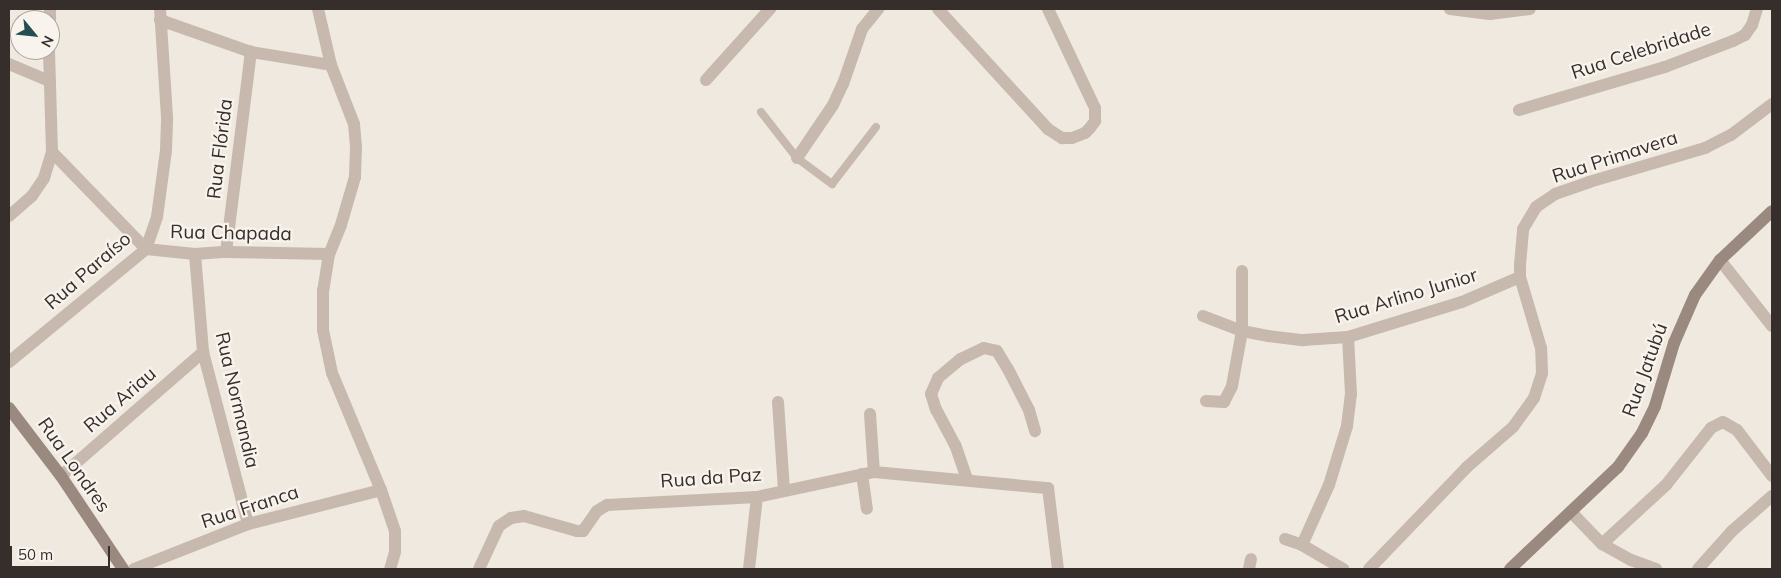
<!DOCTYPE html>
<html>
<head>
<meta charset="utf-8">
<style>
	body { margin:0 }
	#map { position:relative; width:1781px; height:578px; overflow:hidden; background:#f0e9e0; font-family:Mulish,sans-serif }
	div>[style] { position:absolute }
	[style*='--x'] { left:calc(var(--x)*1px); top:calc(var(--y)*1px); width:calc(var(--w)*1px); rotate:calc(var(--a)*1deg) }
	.lane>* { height:8px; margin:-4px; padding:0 4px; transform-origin:4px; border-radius:4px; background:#c7b9ad }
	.street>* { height:12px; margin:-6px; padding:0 6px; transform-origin:6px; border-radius:6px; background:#c7b9ad }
	.secondary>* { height:12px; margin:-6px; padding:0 6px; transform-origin:6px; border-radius:6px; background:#9a897e }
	span { translate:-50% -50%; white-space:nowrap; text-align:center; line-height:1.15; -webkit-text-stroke:4.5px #f8f3ec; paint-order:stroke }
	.street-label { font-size:19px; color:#362e2b }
	.frame { position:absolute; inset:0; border:10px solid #362e2b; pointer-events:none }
	.north { position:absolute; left:10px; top:10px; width:50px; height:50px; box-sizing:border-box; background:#f8f3ec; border:1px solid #aaa49f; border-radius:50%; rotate:118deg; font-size:14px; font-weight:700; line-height:20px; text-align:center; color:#362e2b }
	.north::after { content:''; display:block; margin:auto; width:18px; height:22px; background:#254e53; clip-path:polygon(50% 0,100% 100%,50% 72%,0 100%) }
	.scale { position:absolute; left:10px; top:546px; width:100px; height:22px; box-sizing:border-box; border:2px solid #362e2b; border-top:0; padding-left:6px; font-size:15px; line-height:18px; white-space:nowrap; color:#362e2b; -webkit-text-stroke:4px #f8f3ec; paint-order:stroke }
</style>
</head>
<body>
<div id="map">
	<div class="lane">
		<div style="--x:761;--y:112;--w:58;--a:52"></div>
		<div style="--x:797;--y:158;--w:44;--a:36.6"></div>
		<div style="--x:832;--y:184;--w:72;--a:-52.3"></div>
	</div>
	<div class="street">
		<div style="--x:318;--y:9;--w:57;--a:76.9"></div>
		<div style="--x:331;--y:65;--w:63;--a:68.7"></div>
		<div style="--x:354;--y:124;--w:23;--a:85"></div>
		<div style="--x:356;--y:147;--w:30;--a:92"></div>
		<div style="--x:355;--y:177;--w:50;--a:106.3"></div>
		<div style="--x:341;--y:225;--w:31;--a:112"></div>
		<div style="--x:329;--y:254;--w:36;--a:99"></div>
		<div style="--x:323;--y:290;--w:40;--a:90"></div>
		<div style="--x:323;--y:330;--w:44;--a:78.2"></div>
		<div style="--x:332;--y:373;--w:127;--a:67.3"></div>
		<div style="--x:381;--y:490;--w:43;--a:71.1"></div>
		<div style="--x:395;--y:531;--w:21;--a:90"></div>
		<div style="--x:395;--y:552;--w:18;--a:106"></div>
		<div style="--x:938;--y:9;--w:163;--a:47.5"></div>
		<div style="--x:1048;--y:129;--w:17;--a:33"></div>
		<div style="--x:1062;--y:138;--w:10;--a:0"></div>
		<div style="--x:1072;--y:138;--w:14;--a:-21"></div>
		<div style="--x:1085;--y:133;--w:7;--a:-45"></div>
		<div style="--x:1090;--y:128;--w:9;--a:-54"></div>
		<div style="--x:1095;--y:121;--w:13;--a:-90"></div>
		<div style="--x:1095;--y:108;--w:110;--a:-115.4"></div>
		<div style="--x:1450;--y:9;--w:40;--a:7.1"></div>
		<div style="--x:1490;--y:14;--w:40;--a:-7.1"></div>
		<div style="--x:50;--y:20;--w:11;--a:-90"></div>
		<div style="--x:160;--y:20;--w:96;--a:19.4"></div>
		<div style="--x:251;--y:52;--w:81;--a:9.2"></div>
		<div style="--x:9;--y:64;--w:43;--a:23"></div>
		<div style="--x:706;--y:80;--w:96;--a:-48"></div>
		<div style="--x:1519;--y:110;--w:152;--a:-16.4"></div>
		<div style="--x:1665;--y:67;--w:73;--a:-20.9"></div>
		<div style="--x:1733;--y:41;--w:13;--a:-27"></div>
		<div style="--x:1745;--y:35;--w:12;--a:-55"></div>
		<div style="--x:1752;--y:25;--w:17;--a:-73"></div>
		<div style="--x:52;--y:152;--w:135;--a:45.9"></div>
		<div style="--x:146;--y:249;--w:49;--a:5.8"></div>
		<div style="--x:195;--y:254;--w:31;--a:-4"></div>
		<div style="--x:226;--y:252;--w:103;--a:1.1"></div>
		<div style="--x:797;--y:158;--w:64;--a:-55.8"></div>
		<div style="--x:833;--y:105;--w:23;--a:-65"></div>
		<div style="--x:843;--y:84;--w:58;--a:-70.9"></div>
		<div style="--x:862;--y:29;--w:26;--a:-51"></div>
		<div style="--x:9;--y:216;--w:30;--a:-41"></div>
		<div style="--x:32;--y:196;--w:22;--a:-56"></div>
		<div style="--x:44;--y:178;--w:27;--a:-73"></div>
		<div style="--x:52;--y:152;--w:102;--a:-91.7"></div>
		<div style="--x:226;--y:252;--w:202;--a:-82.9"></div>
		<div style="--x:195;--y:254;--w:98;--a:85.3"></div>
		<div style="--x:203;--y:352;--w:178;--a:75.3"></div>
		<div style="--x:1720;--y:260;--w:84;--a:51.8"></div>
		<div style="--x:1203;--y:316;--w:42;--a:21"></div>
		<div style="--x:1242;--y:331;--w:26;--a:11"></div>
		<div style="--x:1268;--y:336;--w:35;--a:7"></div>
		<div style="--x:1303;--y:340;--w:45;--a:-3.8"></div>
		<div style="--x:1348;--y:337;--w:119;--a:-17.1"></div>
		<div style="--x:1462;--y:302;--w:63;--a:-23.3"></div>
		<div style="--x:9;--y:362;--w:178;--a:-39.5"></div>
		<div style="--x:146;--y:249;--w:34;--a:-71"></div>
		<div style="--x:157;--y:217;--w:68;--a:-82.3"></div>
		<div style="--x:166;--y:150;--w:33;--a:-88"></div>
		<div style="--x:167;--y:117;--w:108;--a:-93.7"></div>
		<div style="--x:1206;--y:401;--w:18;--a:3"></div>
		<div style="--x:1224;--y:402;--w:18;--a:-63"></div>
		<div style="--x:1232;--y:386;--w:56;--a:-79.7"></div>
		<div style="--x:1242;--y:331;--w:60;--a:-90"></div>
		<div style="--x:778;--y:402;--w:87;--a:86.1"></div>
		<div style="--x:870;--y:414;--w:58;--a:86.1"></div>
		<div style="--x:862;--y:474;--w:35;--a:82"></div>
		<div style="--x:61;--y:476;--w:189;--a:-41.1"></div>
		<div style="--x:967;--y:479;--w:36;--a:-109"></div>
		<div style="--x:955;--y:445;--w:40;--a:-118"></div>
		<div style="--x:936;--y:410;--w:17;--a:-107"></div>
		<div style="--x:931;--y:394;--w:17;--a:-66"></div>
		<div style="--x:938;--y:378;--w:30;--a:-40"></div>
		<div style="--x:961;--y:359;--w:25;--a:-26"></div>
		<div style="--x:984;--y:348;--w:13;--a:13"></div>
		<div style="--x:997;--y:351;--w:21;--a:59"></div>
		<div style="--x:1008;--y:369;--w:46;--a:62.9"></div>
		<div style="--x:1029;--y:410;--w:22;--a:74"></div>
		<div style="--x:1572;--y:513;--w:43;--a:45.9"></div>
		<div style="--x:1602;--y:544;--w:33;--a:29"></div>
		<div style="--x:1631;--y:560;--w:27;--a:20"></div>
		<div style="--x:1285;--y:539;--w:18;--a:19"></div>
		<div style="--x:1302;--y:545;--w:48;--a:30.3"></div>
		<div style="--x:1602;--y:544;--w:87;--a:-42.7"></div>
		<div style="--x:1666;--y:485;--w:73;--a:-51.7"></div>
		<div style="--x:1711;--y:428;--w:13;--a:-27"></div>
		<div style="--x:1723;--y:422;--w:16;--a:30"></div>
		<div style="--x:1737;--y:430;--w:58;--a:52.7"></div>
		<div style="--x:1302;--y:545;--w:66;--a:-65.8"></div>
		<div style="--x:1329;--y:485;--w:62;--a:-73"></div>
		<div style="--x:1347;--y:426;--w:32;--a:-83"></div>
		<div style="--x:1351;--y:394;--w:57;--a:-93"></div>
		<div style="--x:134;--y:569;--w:123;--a:-21.5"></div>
		<div style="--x:248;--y:524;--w:137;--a:-14.3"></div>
		<div style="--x:479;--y:569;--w:47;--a:-65.1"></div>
		<div style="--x:499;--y:526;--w:14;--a:-34"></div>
		<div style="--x:511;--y:518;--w:13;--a:-9"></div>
		<div style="--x:524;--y:516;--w:55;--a:15.8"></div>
		<div style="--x:577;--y:531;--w:6;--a:0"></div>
		<div style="--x:583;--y:531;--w:24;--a:-55"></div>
		<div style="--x:597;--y:511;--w:12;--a:-31"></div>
		<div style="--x:607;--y:505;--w:150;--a:-3.1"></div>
		<div style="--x:757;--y:497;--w:120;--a:-12.1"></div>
		<div style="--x:874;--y:472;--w:175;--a:5.3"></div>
		<div style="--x:1048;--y:488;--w:82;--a:83"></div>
		<div style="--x:749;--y:569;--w:72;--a:-83.7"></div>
		<div style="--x:1249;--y:569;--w:10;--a:-79"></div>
		<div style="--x:1369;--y:569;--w:141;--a:-46.1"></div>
		<div style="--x:1467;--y:467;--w:61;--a:-41"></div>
		<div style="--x:1513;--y:427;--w:36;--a:-54"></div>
		<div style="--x:1534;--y:398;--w:26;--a:-72"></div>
		<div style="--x:1542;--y:373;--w:25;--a:-92"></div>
		<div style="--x:1541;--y:348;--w:74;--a:-106.5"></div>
		<div style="--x:1520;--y:277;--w:12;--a:-90"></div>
		<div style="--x:1520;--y:265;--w:36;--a:-85"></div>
		<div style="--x:1523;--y:229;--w:26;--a:-59"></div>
		<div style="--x:1536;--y:207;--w:23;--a:-34"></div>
		<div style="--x:1555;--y:194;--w:36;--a:-19"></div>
		<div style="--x:1589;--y:182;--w:121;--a:-16.3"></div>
		<div style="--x:1705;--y:148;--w:29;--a:-27"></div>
		<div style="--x:1731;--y:135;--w:51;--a:-37.1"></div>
		<div style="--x:1698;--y:569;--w:51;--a:-48.2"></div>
		<div style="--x:1732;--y:531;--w:53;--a:-41.2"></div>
	</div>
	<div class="secondary">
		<div style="--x:9;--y:408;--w:86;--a:52.6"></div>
		<div style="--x:61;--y:476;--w:112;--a:56.3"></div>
		<div style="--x:1510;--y:569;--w:149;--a:-43.4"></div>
		<div style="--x:1618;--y:467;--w:42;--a:-54.8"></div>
		<div style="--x:1642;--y:433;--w:30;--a:-64"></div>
		<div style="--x:1655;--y:406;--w:66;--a:-73.2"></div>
		<div style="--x:1674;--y:343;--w:52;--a:-66.4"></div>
		<div style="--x:1695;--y:295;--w:43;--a:-54.5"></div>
		<div style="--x:1720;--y:260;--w:71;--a:-43.3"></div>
	</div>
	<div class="street-label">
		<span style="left:1641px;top:51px;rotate:-18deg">Rua Celebridade</span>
		<span style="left:220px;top:149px;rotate:-83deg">Rua Flórida</span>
		<span style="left:1615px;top:157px;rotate:-18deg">Rua Primavera</span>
		<span style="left:231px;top:233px;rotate:1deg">Rua Chapada</span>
		<span style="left:88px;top:271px;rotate:-41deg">Rua Paraíso</span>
		<span style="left:1406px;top:296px;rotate:-17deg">Rua Arlino Junior</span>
		<span style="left:1645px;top:370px;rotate:-70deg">Rua Jatubú</span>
		<span style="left:120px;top:400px;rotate:-41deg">Rua Ariau</span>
		<span style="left:237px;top:400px;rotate:77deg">Rua Normandia</span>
		<span style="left:74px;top:465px;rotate:55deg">Rua Londres</span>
		<span style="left:711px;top:478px;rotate:-4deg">Rua da Paz</span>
		<span style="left:250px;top:507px;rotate:-18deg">Rua Franca</span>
	</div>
	<div class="frame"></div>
	<div class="north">N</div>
	<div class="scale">50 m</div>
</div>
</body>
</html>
